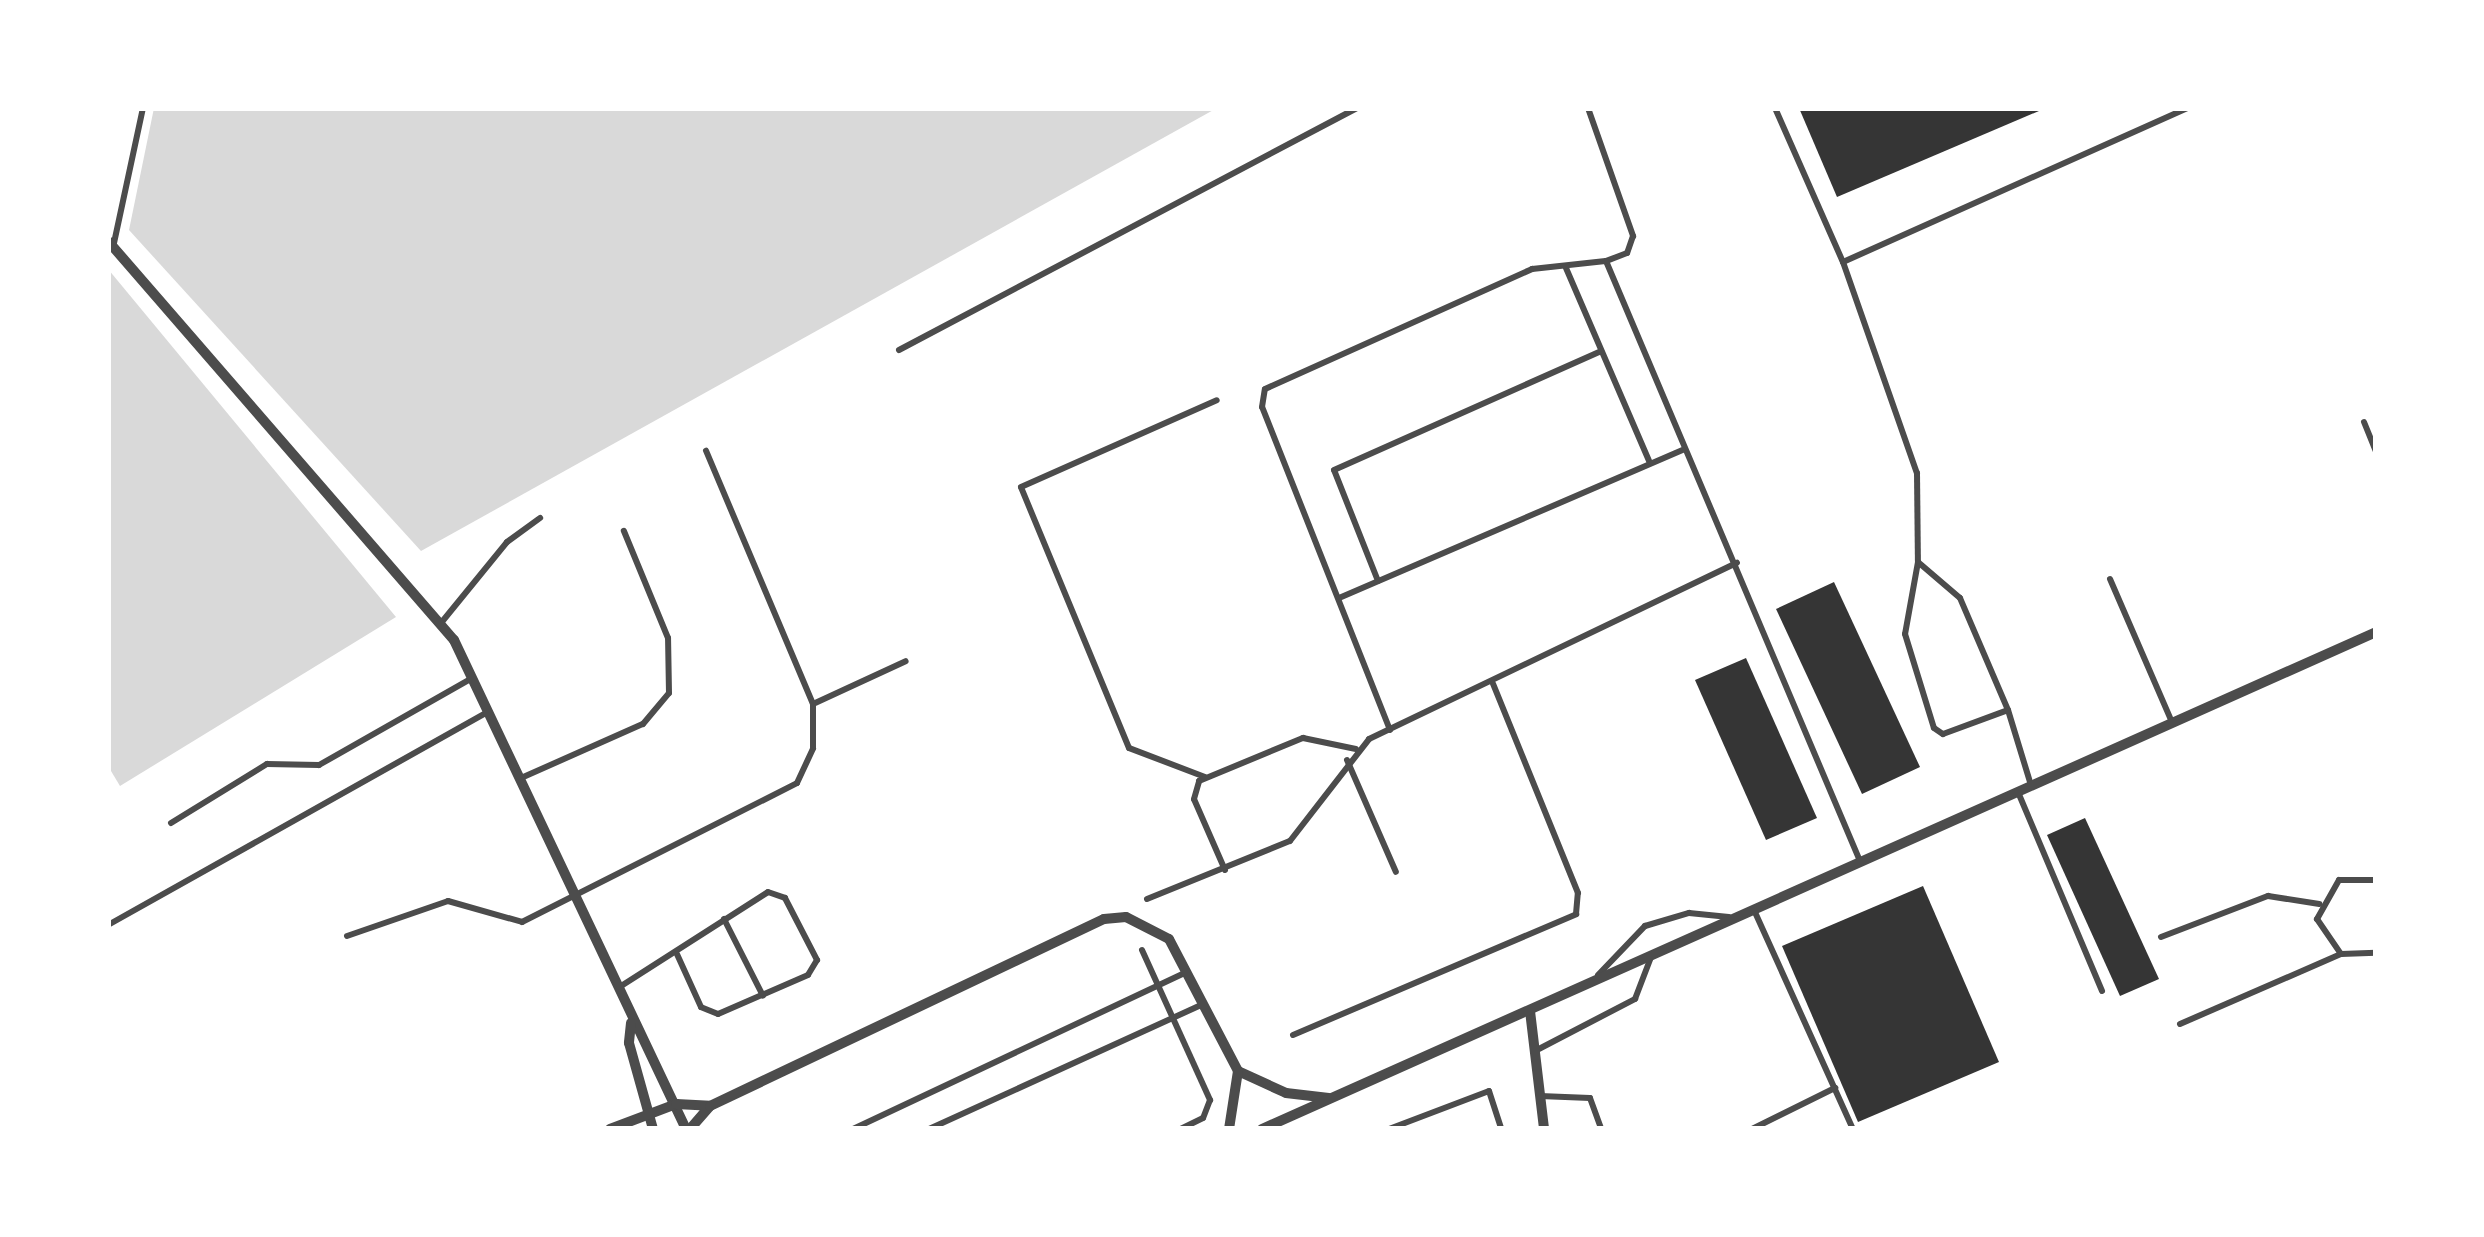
<!DOCTYPE html>
<html>
<head>
<meta charset="utf-8">
<style>
	body { margin:0 }
	#map { position:relative; width:2484px; height:1237px; overflow:hidden; background:#fff; font-family:Literata,serif }
	div>[style] { position:absolute }
	[style*='--x'] { left:calc(var(--x)*1px); top:calc(var(--y)*1px); width:calc(var(--w)*1px); rotate:calc(var(--a)*1deg) }
	.water>* { inset:0; background:#d9d9d9 }
	.building>* { inset:0; background:#353535 }
	.service>* { height:6px; margin:-3px; padding:0 3px; transform-origin:3px; border-radius:3px; background:#4c4c4c }
	.minor>* { height:10px; margin:-5px; padding:0 5px; transform-origin:5px; border-radius:5px; background:#4c4c4c }
	span { translate:-50% -50%; white-space:nowrap; text-align:center; line-height:1.15; -webkit-text-stroke:10px #fff; paint-order:stroke }
	.frame { position:absolute; inset:0; border:111px solid #fff; pointer-events:none }
</style>
</head>
<body>
<div id="map">
	<div class="water">
		<div style="clip-path:polygon(154px 108px,1217px 108px,421px 551px,129px 230px)"></div>
		<div style="clip-path:polygon(108px 269px,396px 617px,120px 786px,108px 766px)"></div>
	</div>
	<div class="building">
		<div style="clip-path:polygon(1799px 108px,2046px 108px,1837px 197px)"></div>
		<div style="clip-path:polygon(1834px 582px,1920px 767px,1862px 794px,1776px 609px)"></div>
		<div style="clip-path:polygon(1746px 658px,1817px 818px,1766px 840px,1695px 680px)"></div>
		<div style="clip-path:polygon(2085px 818px,2159px 979px,2120px 996px,2047px 835px)"></div>
		<div style="clip-path:polygon(1923px 886px,1999px 1062px,1858px 1122px,1782px 946px)"></div>
	</div>
	<div class="service">
		<div style="--x:1588;--y:108;--w:136;--a:70.6"></div>
		<div style="--x:1633;--y:236;--w:18;--a:109"></div>
		<div style="--x:1627;--y:253;--w:22;--a:159"></div>
		<div style="--x:1606;--y:261;--w:652;--a:67.06"></div>
		<div style="--x:1775;--y:108;--w:168;--a:66.2"></div>
		<div style="--x:1843;--y:262;--w:224;--a:70.7"></div>
		<div style="--x:1917;--y:473;--w:89;--a:89.4"></div>
		<div style="--x:1918;--y:562;--w:73;--a:100.2"></div>
		<div style="--x:1905;--y:634;--w:98;--a:72.9"></div>
		<div style="--x:1934;--y:728;--w:11;--a:34"></div>
		<div style="--x:1943;--y:734;--w:69;--a:-20.3"></div>
		<div style="--x:2008;--y:710;--w:122;--a:-113.2"></div>
		<div style="--x:1960;--y:598;--w:55;--a:-139.4"></div>
		<div style="--x:114;--y:243;--w:138;--a:-77.9"></div>
		<div style="--x:1843;--y:262;--w:378;--a:-24.1"></div>
		<div style="--x:1566;--y:268;--w:212;--a:66.7"></div>
		<div style="--x:899;--y:350;--w:518;--a:-27.85"></div>
		<div style="--x:2364;--y:422;--w:31;--a:68"></div>
		<div style="--x:2110;--y:579;--w:156;--a:66.6"></div>
		<div style="--x:1378;--y:581;--w:119;--a:-111.6"></div>
		<div style="--x:1334;--y:470;--w:292;--a:-24"></div>
		<div style="--x:1339;--y:598;--w:374;--a:-23.3"></div>
		<div style="--x:441;--y:623;--w:104;--a:-50.8"></div>
		<div style="--x:507;--y:542;--w:41;--a:-36"></div>
		<div style="--x:813;--y:704;--w:102;--a:-24.8"></div>
		<div style="--x:2008;--y:710;--w:78;--a:73"></div>
		<div style="--x:1390;--y:730;--w:347;--a:-111.6"></div>
		<div style="--x:1262;--y:407;--w:18;--a:-81"></div>
		<div style="--x:1265;--y:389;--w:293;--a:-24.2"></div>
		<div style="--x:1532;--y:269;--w:74;--a:-6.2"></div>
		<div style="--x:1347;--y:760;--w:122;--a:66.4"></div>
		<div style="--x:1205;--y:777;--w:81;--a:-159.1"></div>
		<div style="--x:1129;--y:748;--w:282;--a:-112.5"></div>
		<div style="--x:1021;--y:487;--w:214;--a:-23.9"></div>
		<div style="--x:521;--y:778;--w:133;--a:-23.9"></div>
		<div style="--x:643;--y:724;--w:40;--a:-50"></div>
		<div style="--x:669;--y:693;--w:55;--a:-91"></div>
		<div style="--x:668;--y:638;--w:116;--a:-112.4"></div>
		<div style="--x:2018;--y:792;--w:216;--a:67.1"></div>
		<div style="--x:171;--y:823;--w:113;--a:-31.6"></div>
		<div style="--x:267;--y:764;--w:52;--a:1.1"></div>
		<div style="--x:319;--y:765;--w:176;--a:-29.6"></div>
		<div style="--x:1225;--y:870;--w:77;--a:-113.6"></div>
		<div style="--x:1194;--y:799;--w:19;--a:-74"></div>
		<div style="--x:1199;--y:781;--w:113;--a:-22.5"></div>
		<div style="--x:1303;--y:738;--w:54;--a:11.7"></div>
		<div style="--x:2376;--y:880;--w:37;--a:180"></div>
		<div style="--x:2339;--y:880;--w:45;--a:119.4"></div>
		<div style="--x:2317;--y:919;--w:42;--a:55.6"></div>
		<div style="--x:2341;--y:954;--w:35;--a:-2"></div>
		<div style="--x:1147;--y:899;--w:154;--a:-22.1"></div>
		<div style="--x:1290;--y:841;--w:129;--a:-52.2"></div>
		<div style="--x:1369;--y:739;--w:408;--a:-25.6"></div>
		<div style="--x:1754;--y:910;--w:240;--a:65.7"></div>
		<div style="--x:724;--y:919;--w:86;--a:63.1"></div>
		<div style="--x:108;--y:925;--w:436;--a:-29.3"></div>
		<div style="--x:347;--y:936;--w:107;--a:-19.1"></div>
		<div style="--x:448;--y:901;--w:77;--a:15.8"></div>
		<div style="--x:522;--y:922;--w:308;--a:-26.8"></div>
		<div style="--x:797;--y:783;--w:38;--a:-65"></div>
		<div style="--x:813;--y:748;--w:44;--a:-90"></div>
		<div style="--x:813;--y:704;--w:275;--a:-112.9"></div>
		<div style="--x:2161;--y:937;--w:115;--a:-21"></div>
		<div style="--x:2268;--y:896;--w:52;--a:8.9"></div>
		<div style="--x:1142;--y:950;--w:165;--a:65.6"></div>
		<div style="--x:1210;--y:1100;--w:19;--a:111"></div>
		<div style="--x:1203;--y:1118;--w:25;--a:154"></div>
		<div style="--x:1598;--y:975;--w:68;--a:-46.2"></div>
		<div style="--x:1645;--y:926;--w:46;--a:-16.5"></div>
		<div style="--x:1689;--y:913;--w:40;--a:5.7"></div>
		<div style="--x:618;--y:988;--w:178;--a:-32.6"></div>
		<div style="--x:768;--y:892;--w:18;--a:19"></div>
		<div style="--x:785;--y:898;--w:70;--a:62.7"></div>
		<div style="--x:817;--y:960;--w:17;--a:121"></div>
		<div style="--x:808;--y:975;--w:98;--a:156.6"></div>
		<div style="--x:718;--y:1014;--w:18;--a:-158"></div>
		<div style="--x:701;--y:1007;--w:58;--a:-114.4"></div>
		<div style="--x:2180;--y:1024;--w:176;--a:-23.5"></div>
		<div style="--x:1293;--y:1035;--w:308;--a:-23.1"></div>
		<div style="--x:1576;--y:914;--w:21;--a:-85"></div>
		<div style="--x:1578;--y:893;--w:226;--a:-112.1"></div>
		<div style="--x:1535;--y:1051;--w:113;--a:-27.5"></div>
		<div style="--x:1635;--y:999;--w:45;--a:-69.1"></div>
		<div style="--x:1540;--y:1096;--w:50;--a:2.3"></div>
		<div style="--x:1590;--y:1098;--w:33;--a:70"></div>
		<div style="--x:853;--y:1129;--w:367;--a:-25.2"></div>
		<div style="--x:929;--y:1129;--w:299;--a:-24.5"></div>
		<div style="--x:1389;--y:1129;--w:107;--a:-20.8"></div>
		<div style="--x:1489;--y:1091;--w:40;--a:72"></div>
		<div style="--x:1752;--y:1129;--w:93;--a:-26.3"></div>
	</div>
	<div class="minor">
		<div style="--x:108;--y:241;--w:528;--a:49.07"></div>
		<div style="--x:454;--y:640;--w:541;--a:64.62"></div>
		<div style="--x:1530;--y:1011;--w:119;--a:83.2"></div>
		<div style="--x:631;--y:1023;--w:20;--a:96"></div>
		<div style="--x:629;--y:1043;--w:89;--a:74.4"></div>
		<div style="--x:1238;--y:1071;--w:53;--a:24.6"></div>
		<div style="--x:1286;--y:1093;--w:43;--a:6.6"></div>
		<div style="--x:610;--y:1129;--w:71;--a:-20.7"></div>
		<div style="--x:676;--y:1104;--w:34;--a:3"></div>
		<div style="--x:690;--y:1129;--w:30;--a:-49"></div>
		<div style="--x:710;--y:1106;--w:436;--a:-25.4"></div>
		<div style="--x:1104;--y:919;--w:22;--a:-5"></div>
		<div style="--x:1126;--y:917;--w:48;--a:27.1"></div>
		<div style="--x:1169;--y:939;--w:149;--a:62.4"></div>
		<div style="--x:1238;--y:1071;--w:59;--a:98.8"></div>
		<div style="--x:1262;--y:1129;--w:1220;--a:-24.04"></div>
	</div>
	<div class="frame"></div>
</div>
</body>
</html>
